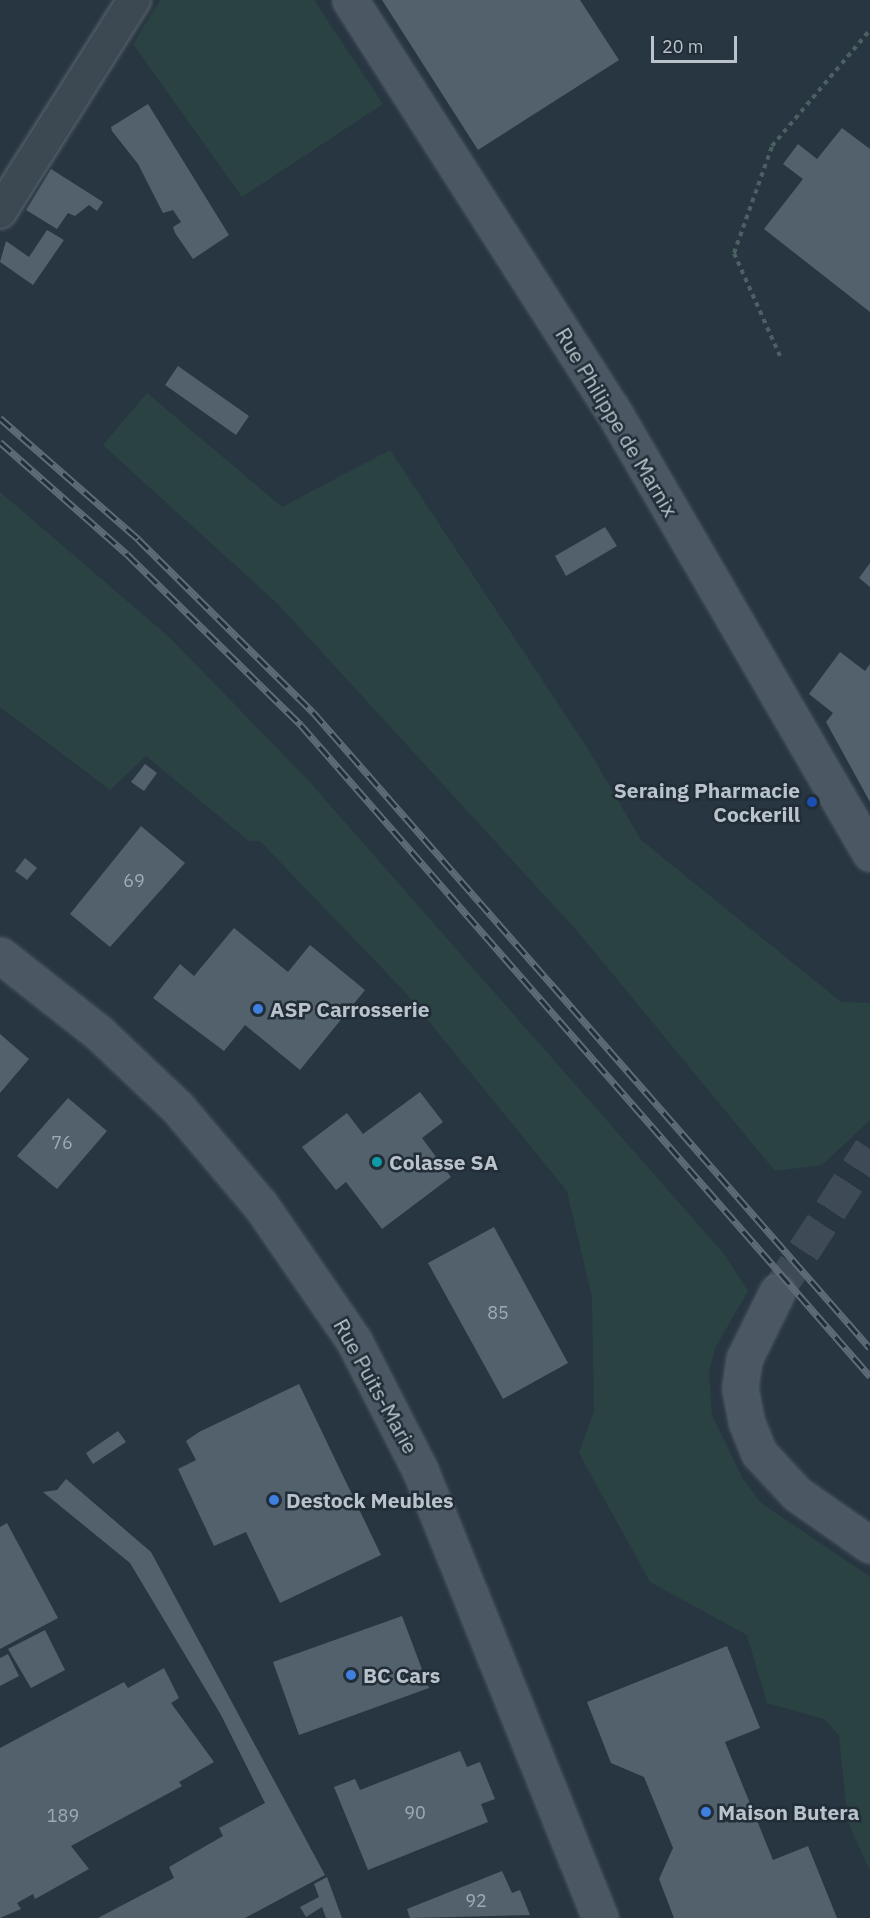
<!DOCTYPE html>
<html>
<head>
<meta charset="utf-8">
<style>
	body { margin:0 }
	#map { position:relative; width:870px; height:1918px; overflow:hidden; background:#283642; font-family:"IBM Plex Sans",sans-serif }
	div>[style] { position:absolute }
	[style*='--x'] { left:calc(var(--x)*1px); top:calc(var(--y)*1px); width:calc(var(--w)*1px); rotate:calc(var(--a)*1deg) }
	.green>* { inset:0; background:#2a4342 }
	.building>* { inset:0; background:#52616c }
	.secondary-tunnel>* { height:33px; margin-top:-16.5px; transform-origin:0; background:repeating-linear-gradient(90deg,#3e4b57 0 33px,transparent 0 49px) }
	.path>* { height:4px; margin-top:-2px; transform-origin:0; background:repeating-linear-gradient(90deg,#4b6060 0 4.5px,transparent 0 9px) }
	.roads { filter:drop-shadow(0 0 2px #5b666f) drop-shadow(0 0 2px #5b666f) }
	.street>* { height:32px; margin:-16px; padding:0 16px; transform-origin:16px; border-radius:16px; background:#3c4852 }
	.secondary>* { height:33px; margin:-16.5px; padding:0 16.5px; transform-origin:16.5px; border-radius:16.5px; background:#4b5864 }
	.rail>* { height:7px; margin-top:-3.5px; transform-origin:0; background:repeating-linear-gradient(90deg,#212d37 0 14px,#5f6c78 0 28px); box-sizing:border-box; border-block:2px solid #5f6c78 }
	.dots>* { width:16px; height:16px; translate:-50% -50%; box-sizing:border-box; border:3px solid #212d37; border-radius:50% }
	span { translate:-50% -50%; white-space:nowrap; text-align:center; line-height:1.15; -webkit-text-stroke:5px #212d37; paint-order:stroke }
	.number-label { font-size:18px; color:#a0aab3 }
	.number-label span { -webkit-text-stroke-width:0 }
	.street-label { font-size:21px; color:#bac3cb }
	.poi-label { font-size:21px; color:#bac3cb; font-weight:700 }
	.right { translate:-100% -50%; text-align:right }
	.left { translate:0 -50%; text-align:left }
	.scale { position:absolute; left:651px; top:36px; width:86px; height:27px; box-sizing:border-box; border:3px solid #bac3cb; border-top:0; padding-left:8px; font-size:18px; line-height:21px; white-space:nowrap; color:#bac3cb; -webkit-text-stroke:4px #212d37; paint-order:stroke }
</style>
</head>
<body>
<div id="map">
	<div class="green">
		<div style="clip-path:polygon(160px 0,314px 0,383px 104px,242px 197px,133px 44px)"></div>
		<div style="clip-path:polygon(147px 393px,282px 507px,390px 450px,588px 749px,641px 840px,841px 1002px,870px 1003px,870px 1120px,822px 1165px,775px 1171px,579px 933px,278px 604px,103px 445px)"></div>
		<div style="clip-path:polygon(0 492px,171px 639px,306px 778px,724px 1254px,748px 1291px,715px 1348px,709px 1373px,712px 1415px,743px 1479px,761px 1503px,870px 1577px,870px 1871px,848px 1822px,839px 1735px,824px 1719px,767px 1703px,747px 1635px,650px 1582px,579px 1453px,594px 1411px,592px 1297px,567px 1191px,405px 992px,260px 841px,249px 841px,146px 756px,110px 790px,0 707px)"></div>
	</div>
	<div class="building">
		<div style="clip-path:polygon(382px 0,580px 0,619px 60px,478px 150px)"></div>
		<div style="clip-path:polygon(148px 104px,229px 235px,193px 259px,175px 233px,173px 227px,181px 222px,173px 210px,163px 213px,138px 164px,112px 131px,111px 127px)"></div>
		<div style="clip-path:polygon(842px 128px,870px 149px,870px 312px,764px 229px,803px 179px,783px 164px,798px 144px,817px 159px)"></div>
		<div style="clip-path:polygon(51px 169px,103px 202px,97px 211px,89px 205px,75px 216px,68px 213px,57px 229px,26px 210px)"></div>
		<div style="clip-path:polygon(47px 230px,64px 240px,33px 285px,0 262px,6px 241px,29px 257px)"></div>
		<div style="clip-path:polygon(178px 366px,249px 416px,236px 435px,165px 385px)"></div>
		<div style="clip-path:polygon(605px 527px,617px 546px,566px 576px,555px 556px)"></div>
		<div style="clip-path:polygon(870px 563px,870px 587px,859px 578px)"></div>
		<div style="clip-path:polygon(840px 652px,865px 671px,870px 664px,870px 802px,826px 722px,833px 713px,809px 694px)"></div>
		<div style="clip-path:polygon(145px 764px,157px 773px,144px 791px,131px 782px)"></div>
		<div style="clip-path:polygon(141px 826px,185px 863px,110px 947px,70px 914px)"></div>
		<div style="clip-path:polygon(25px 858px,37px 868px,27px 880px,15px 871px)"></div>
		<div style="clip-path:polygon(234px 928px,288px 972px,310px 945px,365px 990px,300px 1070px,245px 1025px,224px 1051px,153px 998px,180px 964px,194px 976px)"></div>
		<div style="clip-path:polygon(0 1034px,29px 1059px,0 1093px)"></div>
		<div style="clip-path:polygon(420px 1092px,443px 1122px,422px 1138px,451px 1177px,382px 1229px,346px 1182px,336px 1190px,302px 1147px,347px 1113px,363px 1134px)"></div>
		<div style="clip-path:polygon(68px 1098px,107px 1131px,57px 1189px,17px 1156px)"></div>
		<div style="clip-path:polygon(494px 1227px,568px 1363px,503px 1399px,428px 1263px)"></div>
		<div style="clip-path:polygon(299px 1384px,381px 1555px,280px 1603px,246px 1532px,214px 1546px,178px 1469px,196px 1460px,186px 1441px,199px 1432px)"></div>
		<div style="clip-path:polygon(118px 1431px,126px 1442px,93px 1464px,86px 1453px)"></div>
		<div style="clip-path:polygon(66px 1479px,151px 1552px,325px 1875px,245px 1918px,98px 1918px,174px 1878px,169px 1867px,223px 1836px,219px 1828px,265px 1803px,221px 1715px,130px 1563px,43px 1492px,57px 1490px)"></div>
		<div style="clip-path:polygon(7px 1523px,58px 1618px,0 1649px,0 1527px)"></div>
		<div style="clip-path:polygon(402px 1616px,429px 1688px,299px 1735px,273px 1662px)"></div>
		<div style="clip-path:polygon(45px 1630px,65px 1670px,31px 1688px,8px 1649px)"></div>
		<div style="clip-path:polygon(727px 1646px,760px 1728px,725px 1742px,773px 1860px,808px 1846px,837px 1918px,674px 1918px,659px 1879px,673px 1848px,644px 1777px,611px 1763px,587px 1702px)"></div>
		<div style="clip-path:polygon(8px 1654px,19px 1676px,0 1686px,0 1658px)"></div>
		<div style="clip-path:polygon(164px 1668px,179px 1698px,171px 1703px,214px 1762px,179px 1782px,182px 1786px,71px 1846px,89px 1869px,35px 1899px,33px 1894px,17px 1903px,21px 1909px,0 1918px,0 1748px,124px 1682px,128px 1688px)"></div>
		<div style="clip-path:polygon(460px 1751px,467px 1767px,480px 1762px,495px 1799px,481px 1804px,488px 1822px,368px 1870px,334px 1787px,355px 1779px,360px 1790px)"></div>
		<div style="clip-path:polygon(502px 1871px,512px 1893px,520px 1890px,530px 1915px,410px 1918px,407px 1909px)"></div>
		<div style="clip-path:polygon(327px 1877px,342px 1918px,326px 1918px,322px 1907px,306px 1917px,300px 1907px,319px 1897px,314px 1884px)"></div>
	</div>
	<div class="secondary-tunnel">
		<div style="--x:777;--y:1292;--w:171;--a:-57"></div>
	</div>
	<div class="path">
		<div style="--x:780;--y:356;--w:113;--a:-114.1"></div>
		<div style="--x:734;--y:253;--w:114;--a:-70.4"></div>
		<div style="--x:772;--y:146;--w:152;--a:-49.8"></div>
	</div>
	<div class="roads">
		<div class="street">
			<div style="--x:0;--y:212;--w:251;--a:-57.7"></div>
		</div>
		<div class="secondary">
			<div style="--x:350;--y:0;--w:486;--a:57.4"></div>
			<div style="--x:612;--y:409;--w:514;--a:59.84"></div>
			<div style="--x:0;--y:955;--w:125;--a:38.2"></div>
			<div style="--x:98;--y:1032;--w:110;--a:43.5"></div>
			<div style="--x:178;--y:1108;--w:128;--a:49.7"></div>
			<div style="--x:261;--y:1206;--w:164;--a:55.4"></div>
			<div style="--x:354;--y:1341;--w:145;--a:62.9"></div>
			<div style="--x:420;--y:1470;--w:483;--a:68.1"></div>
			<div style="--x:777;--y:1292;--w:75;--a:116.2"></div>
			<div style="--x:744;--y:1359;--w:30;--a:98"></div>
			<div style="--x:740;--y:1389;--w:33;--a:79"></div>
			<div style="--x:746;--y:1421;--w:35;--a:68"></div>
			<div style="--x:759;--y:1453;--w:56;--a:47.2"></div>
			<div style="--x:797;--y:1494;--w:89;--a:34.9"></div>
		</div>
	</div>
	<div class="rail">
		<div style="--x:0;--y:418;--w:184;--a:41.2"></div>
		<div style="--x:138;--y:539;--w:246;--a:44.7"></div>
		<div style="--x:313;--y:712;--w:845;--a:48.79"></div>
		<div style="--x:0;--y:442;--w:169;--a:41.4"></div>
		<div style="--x:127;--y:554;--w:244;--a:44.5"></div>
		<div style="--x:301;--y:725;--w:865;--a:48.85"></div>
	</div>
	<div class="dots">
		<div style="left:812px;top:802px;background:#1a4fb4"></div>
		<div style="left:258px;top:1009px;background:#3f7fe0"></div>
		<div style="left:377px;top:1162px;background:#0f9aa8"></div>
		<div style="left:274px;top:1500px;background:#3f7fe0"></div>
		<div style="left:351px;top:1675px;background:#3f7fe0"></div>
		<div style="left:706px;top:1812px;background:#3f7fe0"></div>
	</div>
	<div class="number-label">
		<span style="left:134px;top:881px">69</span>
		<span style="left:62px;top:1143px">76</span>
		<span style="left:498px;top:1313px">85</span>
		<span style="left:415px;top:1813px">90</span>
		<span style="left:63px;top:1816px">189</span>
		<span style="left:476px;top:1901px">92</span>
	</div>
	<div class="street-label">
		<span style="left:617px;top:422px;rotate:59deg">Rue Philippe de Marnix</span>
		<span style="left:376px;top:1386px;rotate:61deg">Rue Puits-Marie</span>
	</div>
	<div class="poi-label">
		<span class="right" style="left:800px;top:802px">Seraing Pharmacie<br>Cockerill</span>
		<span class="left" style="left:270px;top:1009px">ASP Carrosserie</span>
		<span class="left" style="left:389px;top:1162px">Colasse SA</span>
		<span class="left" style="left:286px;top:1500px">Destock Meubles</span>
		<span class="left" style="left:363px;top:1675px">BC Cars</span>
		<span class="left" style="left:718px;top:1812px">Maison Butera</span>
	</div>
	<div class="scale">20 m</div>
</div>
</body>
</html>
